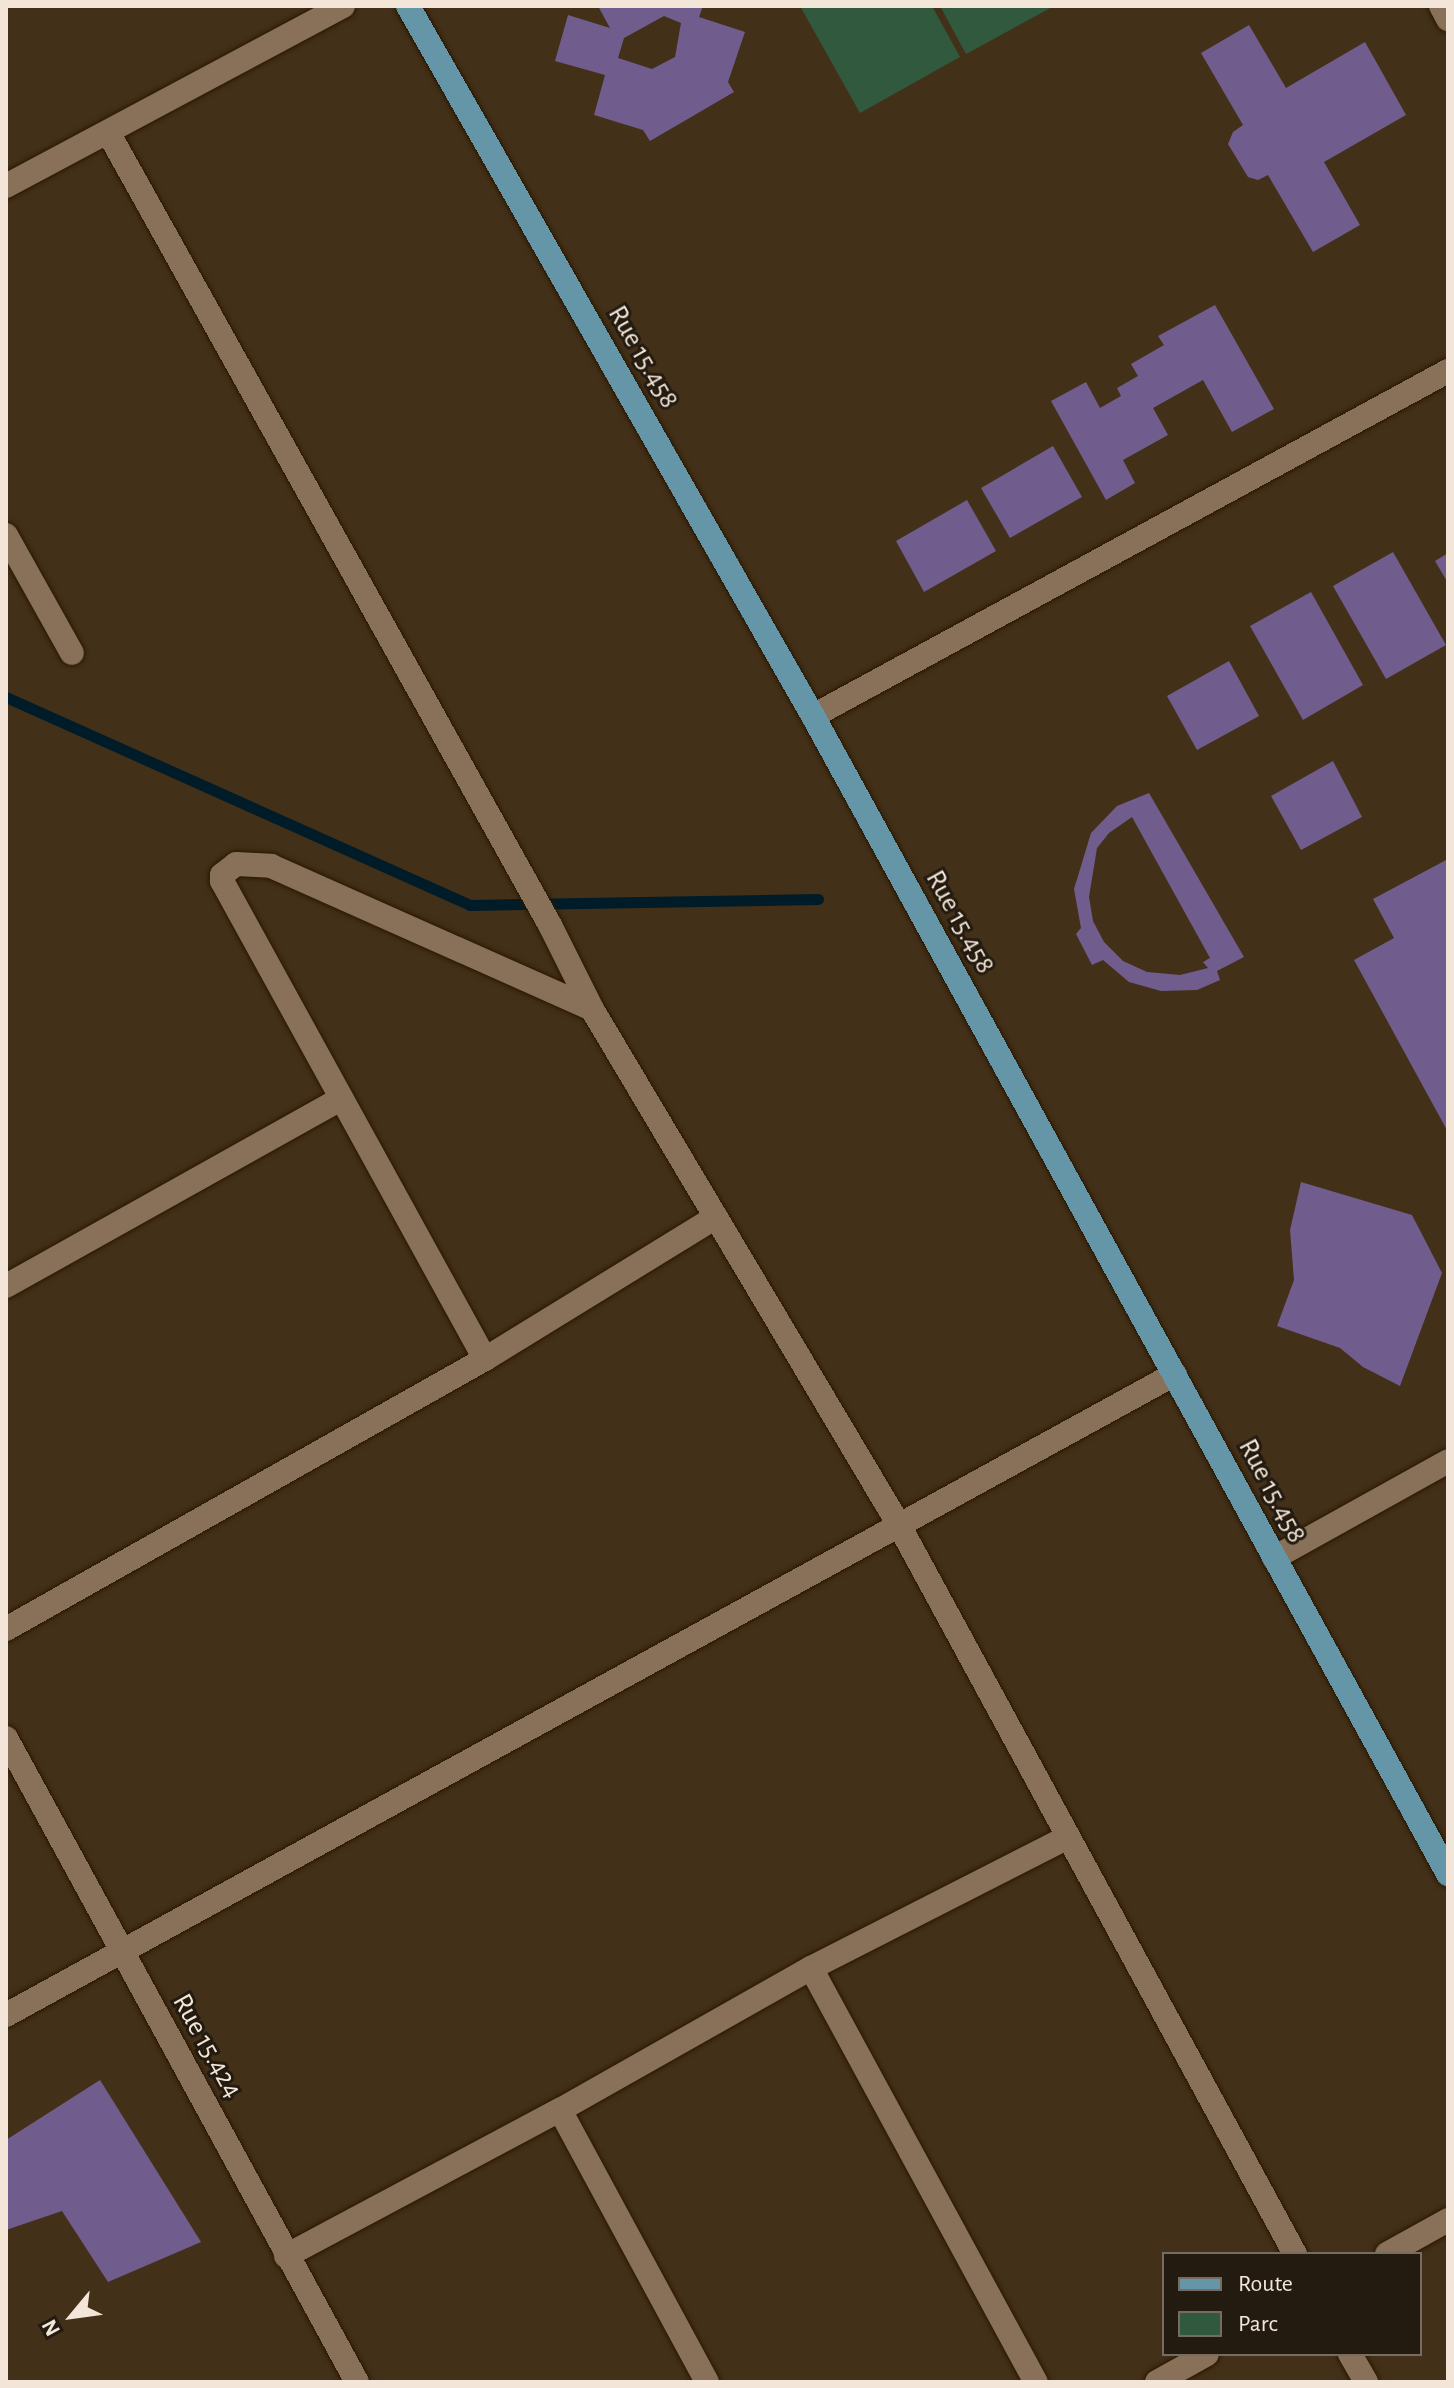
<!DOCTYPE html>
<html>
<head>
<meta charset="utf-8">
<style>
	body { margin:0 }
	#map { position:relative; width:1454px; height:2388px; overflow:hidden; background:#433018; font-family:"Alegreya Sans",sans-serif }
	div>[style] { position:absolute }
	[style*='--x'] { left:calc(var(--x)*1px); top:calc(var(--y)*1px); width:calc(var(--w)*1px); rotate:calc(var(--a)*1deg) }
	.green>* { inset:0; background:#31593d }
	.stream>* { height:11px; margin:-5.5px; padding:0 5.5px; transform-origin:5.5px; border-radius:5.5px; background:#001c29 }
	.building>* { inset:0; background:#705d8d }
	.roads { filter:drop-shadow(0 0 2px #291701) drop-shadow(0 0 2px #291701) }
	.minor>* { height:24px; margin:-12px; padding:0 12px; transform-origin:12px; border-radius:12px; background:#887158 }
	.major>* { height:24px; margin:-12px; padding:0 12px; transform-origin:12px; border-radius:12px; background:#6496a7 }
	span { translate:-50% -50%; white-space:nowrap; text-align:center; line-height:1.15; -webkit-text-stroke:6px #231a10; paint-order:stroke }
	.street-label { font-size:28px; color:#f3e6d8 }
	.frame { position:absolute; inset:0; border:8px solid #f3e6d8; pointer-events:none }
	.legend { position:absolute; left:1162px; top:2252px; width:260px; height:104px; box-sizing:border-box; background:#231a10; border:2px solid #766c60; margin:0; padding:10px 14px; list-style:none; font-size:24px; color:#f3e6d8 }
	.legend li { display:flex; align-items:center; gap:16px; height:40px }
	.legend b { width:40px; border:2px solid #766c60 }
	.north { position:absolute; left:32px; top:2276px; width:80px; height:80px; -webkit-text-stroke:6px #231a10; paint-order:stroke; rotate:241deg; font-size:22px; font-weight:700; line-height:32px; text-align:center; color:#f3e6d8 }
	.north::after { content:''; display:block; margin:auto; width:28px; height:36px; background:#f3e6d8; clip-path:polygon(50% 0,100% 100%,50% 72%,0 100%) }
</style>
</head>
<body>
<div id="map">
	<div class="green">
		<div style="clip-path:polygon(800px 6px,932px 6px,960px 57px,860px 113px)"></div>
		<div style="clip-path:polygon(940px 6px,1054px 6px,966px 54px)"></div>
	</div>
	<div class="stream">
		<div style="--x:6;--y:697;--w:508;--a:24.15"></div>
		<div style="--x:470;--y:905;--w:348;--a:-1"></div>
	</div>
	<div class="building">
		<div style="clip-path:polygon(evenodd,598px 6px,703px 6px,699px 17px,745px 32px,728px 82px,734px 92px,650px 141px,643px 130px,594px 115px,605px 75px,555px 61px,568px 15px,610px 28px,598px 6px,664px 16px,681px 23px,675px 57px,652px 69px,618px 58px,624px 38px,664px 16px)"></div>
		<div style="clip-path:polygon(1249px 25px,1286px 88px,1365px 42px,1406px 115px,1324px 162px,1360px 225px,1313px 252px,1268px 175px,1258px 180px,1248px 177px,1228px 144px,1233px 132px,1243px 125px,1201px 53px)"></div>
		<div style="clip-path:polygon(1215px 305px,1274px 409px,1232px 432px,1203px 380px,1153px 408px,1168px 435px,1123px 460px,1135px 483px,1106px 500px,1051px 401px,1086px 382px,1100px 408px,1121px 396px,1117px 388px,1138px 376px,1131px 364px,1164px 345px,1158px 336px)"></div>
		<div style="clip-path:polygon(1053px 446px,1082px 497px,1010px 538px,981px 488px)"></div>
		<div style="clip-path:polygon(967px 500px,996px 551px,924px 592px,896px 541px)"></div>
		<div style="clip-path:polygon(1393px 552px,1446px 645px,1386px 679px,1333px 586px)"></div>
		<div style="clip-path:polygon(1448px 553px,1448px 583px,1435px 561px)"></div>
		<div style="clip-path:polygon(1311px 592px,1363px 685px,1303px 720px,1250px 626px)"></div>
		<div style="clip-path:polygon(1229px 661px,1259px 716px,1197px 750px,1167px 696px)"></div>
		<div style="clip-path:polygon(1333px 761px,1362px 817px,1301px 850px,1271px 796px)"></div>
		<div style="clip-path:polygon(evenodd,1149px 793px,1244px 957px,1217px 971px,1220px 980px,1197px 990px,1161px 991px,1129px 982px,1103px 960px,1092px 965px,1076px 934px,1081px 928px,1074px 889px,1091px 833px,1117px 806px,1149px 793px,1132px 817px,1210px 958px,1203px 962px,1208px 968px,1180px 975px,1147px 972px,1123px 961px,1104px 942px,1093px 921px,1089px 897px,1097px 848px,1109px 833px,1132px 817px)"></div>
		<div style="clip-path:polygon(1448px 859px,1446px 909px,1448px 1132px,1354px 960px,1394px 938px,1373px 899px)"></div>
		<div style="clip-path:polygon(1301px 1182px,1412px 1215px,1442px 1273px,1400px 1386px,1363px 1367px,1340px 1348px,1277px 1326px,1294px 1280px,1290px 1230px)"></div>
		<div style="clip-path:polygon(100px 2080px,201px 2242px,108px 2282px,62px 2211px,6px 2230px,6px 2140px)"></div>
	</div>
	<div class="roads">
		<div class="minor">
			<div style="--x:1441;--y:6;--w:15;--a:62"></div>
			<div style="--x:108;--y:132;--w:908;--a:60.87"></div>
			<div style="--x:550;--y:925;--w:94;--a:63.4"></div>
			<div style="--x:592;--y:1009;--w:600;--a:59.25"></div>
			<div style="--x:899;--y:1525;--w:830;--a:61.49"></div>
			<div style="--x:6;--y:186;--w:382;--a:-28.1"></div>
			<div style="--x:6;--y:535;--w:135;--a:60.8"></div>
			<div style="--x:813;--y:716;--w:723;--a:-28.52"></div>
			<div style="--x:6;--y:1286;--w:384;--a:-29.2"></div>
			<div style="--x:485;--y:1359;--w:546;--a:-118.82"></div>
			<div style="--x:222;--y:881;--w:6;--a:-90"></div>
			<div style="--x:222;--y:875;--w:18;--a:-38"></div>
			<div style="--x:236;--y:864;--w:35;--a:3"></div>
			<div style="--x:271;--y:866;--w:351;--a:24"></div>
			<div style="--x:1274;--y:1558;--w:199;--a:-29.1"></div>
			<div style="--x:6;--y:1629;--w:550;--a:-29.41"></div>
			<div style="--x:485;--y:1359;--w:271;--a:-31.6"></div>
			<div style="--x:6;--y:1738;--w:733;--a:61.41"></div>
			<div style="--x:811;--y:1968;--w:471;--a:61.5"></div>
			<div style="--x:6;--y:2015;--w:1333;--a:-28.74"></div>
			<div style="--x:560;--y:2110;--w:309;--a:61.6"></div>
			<div style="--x:1387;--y:2254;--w:70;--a:-29.1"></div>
			<div style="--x:286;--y:2256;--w:310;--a:-28.1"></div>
			<div style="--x:560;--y:2110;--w:288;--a:-29.5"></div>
			<div style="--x:811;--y:1968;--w:288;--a:-27"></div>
			<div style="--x:1350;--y:2354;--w:32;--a:60"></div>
			<div style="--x:1157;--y:2382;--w:57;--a:-29.2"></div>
		</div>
		<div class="major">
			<div style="--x:408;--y:6;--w:817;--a:60.3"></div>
			<div style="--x:813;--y:716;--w:1321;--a:61.26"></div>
		</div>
	</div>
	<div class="street-label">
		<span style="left:643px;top:357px;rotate:60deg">Rue 15.458</span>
		<span style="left:960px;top:922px;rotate:61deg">Rue 15.458</span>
		<span style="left:1272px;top:1491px;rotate:62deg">Rue 15.458</span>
		<span style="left:207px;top:2046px;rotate:61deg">Rue 15.424</span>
	</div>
	<div class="frame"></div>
	<ul class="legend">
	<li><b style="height:10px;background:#6496a7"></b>Route</li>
	<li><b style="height:22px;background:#31593d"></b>Parc</li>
	</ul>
	<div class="north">N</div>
</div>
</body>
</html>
